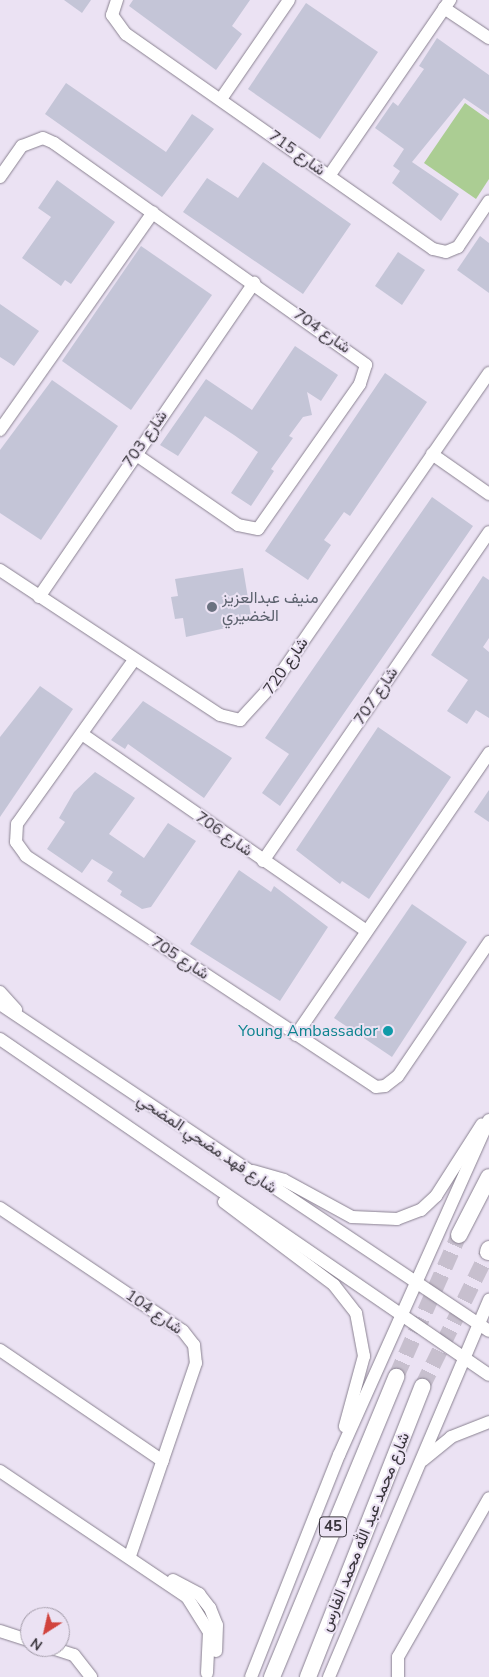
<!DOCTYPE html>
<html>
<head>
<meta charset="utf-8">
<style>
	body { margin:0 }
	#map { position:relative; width:489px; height:1677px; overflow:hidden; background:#ebe2f3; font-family:"Nunito Sans",Vazirmatn,sans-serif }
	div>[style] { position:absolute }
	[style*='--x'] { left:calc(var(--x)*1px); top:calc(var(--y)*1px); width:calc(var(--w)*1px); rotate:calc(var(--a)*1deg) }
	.green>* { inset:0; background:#abcd93 }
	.building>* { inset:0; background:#c4c5d7 }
	.major-tunnel>* { height:16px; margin-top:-8px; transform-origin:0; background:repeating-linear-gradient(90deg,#c7bfce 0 16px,transparent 0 24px) }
	.roads { filter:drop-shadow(0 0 1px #8a8291) drop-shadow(0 0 1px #8a8291) }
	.minor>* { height:12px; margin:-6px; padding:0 6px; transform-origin:6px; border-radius:6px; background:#fff }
	.major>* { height:16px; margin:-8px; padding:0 8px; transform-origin:8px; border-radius:8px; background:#fff }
	.dots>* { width:14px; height:14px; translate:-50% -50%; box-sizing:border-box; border:2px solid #ebe2f3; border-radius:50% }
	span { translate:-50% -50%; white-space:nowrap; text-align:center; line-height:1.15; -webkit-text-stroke:4px #ebe2f3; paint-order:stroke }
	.shield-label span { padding:1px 4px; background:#ebe2f3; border:1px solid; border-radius:4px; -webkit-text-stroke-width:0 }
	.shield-label { font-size:15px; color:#38343b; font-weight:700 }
	.street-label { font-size:16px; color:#38343b }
	.worship-label { font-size:16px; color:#5b616d }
	.left { translate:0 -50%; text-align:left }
	.culture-label { font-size:16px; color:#0d838f }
	.right { translate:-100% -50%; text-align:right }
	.north { position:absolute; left:20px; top:1607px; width:50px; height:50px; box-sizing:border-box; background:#ebe2f3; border:1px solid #a39ca9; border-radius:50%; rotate:215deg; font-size:14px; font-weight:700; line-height:20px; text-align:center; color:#38343b }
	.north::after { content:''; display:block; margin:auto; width:18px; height:22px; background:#d1433d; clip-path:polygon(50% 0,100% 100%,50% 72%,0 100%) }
</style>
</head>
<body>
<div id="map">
	<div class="green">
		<div style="clip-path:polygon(465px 103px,489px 120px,489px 179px,476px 199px,424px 163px)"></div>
	</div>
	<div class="building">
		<div style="clip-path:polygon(64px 0,91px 0,82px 13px)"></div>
		<div style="clip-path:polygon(133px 0,250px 0,232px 26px,242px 34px,216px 70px,129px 6px)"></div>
		<div style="clip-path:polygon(306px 3px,378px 52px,320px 139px,248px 89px)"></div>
		<div style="clip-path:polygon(437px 38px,489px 75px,489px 115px,464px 98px,412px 162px,459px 194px,441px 221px,392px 183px,400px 171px,393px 166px,404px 149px,375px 128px,393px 102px,398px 106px,424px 69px,419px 66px)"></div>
		<div style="clip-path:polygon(66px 83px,166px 152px,192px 114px,214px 129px,162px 197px,45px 114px)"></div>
		<div style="clip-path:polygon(263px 162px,351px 224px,303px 294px,183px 212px,207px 178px,238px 198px)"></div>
		<div style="clip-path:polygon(57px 180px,115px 222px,71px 284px,65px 280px,61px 286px,22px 258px,51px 217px,38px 208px)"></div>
		<div style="clip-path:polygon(480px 236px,489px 243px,489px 293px,457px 270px)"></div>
		<div style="clip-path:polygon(141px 246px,212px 295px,131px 410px,62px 361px)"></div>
		<div style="clip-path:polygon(398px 252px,425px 270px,402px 305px,375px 286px)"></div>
		<div style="clip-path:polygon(0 304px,39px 331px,14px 366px,0 357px)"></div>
		<div style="clip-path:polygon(295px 346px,338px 375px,321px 401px,307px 392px,312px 415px,303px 417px,289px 436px,293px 438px,271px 469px,274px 471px,251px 506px,231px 493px,258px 452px,234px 435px,205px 416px,178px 456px,160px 445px,206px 379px,252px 410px)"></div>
		<div style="clip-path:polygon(385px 373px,427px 402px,350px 516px,344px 512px,324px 540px,331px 545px,308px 580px,265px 551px)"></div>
		<div style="clip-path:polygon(52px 380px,118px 426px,41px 540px,0 513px,0 450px)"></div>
		<div style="clip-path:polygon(432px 497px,473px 526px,280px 806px,262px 793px,289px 754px,265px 738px)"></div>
		<div style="clip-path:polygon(243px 568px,252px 622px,186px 637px,183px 618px,175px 619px,171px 597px,178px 596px,175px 579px)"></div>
		<div style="clip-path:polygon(483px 576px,489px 580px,489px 638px,483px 647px,489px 652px,489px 718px,476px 710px,467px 724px,447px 711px,468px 680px,431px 655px)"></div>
		<div style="clip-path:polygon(40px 686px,73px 709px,0 817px,0 737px)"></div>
		<div style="clip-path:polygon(143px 701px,232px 758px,204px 798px,128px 744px,125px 749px,111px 740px)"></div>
		<div style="clip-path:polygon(378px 727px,451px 777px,369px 899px,342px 881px,340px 884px,296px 850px)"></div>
		<div style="clip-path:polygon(95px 772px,135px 798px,109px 834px,144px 858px,168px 823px,196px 841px,151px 907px,142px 909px,120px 895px,122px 891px,107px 881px,113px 872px,92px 859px,82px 873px,47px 849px,65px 822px,59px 818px,74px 792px)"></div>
		<div style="clip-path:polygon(489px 790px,489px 822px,474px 812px)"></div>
		<div style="clip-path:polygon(239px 870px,271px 892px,274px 886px,328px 927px,280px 1001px,190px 944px)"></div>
		<div style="clip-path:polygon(412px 904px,467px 942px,392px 1057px,334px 1018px)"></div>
	</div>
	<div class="major-tunnel">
		<div style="--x:396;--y:1377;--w:155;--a:-66.1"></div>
		<div style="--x:422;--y:1387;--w:150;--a:-63.9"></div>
	</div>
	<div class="roads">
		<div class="minor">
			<div style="--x:117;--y:0;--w:16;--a:108"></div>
			<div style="--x:112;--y:15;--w:24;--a:54"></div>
			<div style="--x:126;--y:34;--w:375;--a:35"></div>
			<div style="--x:433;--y:249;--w:13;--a:13"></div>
			<div style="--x:446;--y:252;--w:13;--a:-23"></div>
			<div style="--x:458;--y:247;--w:55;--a:-56"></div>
			<div style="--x:444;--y:8;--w:54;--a:33.7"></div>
			<div style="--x:221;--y:99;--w:120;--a:-55.5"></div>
			<div style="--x:329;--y:176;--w:214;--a:-55.5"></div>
			<div style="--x:0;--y:177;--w:38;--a:-55"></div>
			<div style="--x:22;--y:146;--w:22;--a:-21"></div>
			<div style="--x:43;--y:138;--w:12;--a:24"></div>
			<div style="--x:54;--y:143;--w:383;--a:35.4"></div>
			<div style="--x:366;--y:365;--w:20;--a:108"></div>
			<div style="--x:360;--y:384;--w:177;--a:125.1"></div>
			<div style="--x:258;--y:529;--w:20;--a:-169"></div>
			<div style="--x:238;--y:525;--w:125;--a:-145.4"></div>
			<div style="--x:0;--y:430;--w:266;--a:-54.9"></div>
			<div style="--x:432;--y:454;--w:70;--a:35.1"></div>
			<div style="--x:0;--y:570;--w:263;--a:33.4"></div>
			<div style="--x:220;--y:715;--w:21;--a:14"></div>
			<div style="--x:240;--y:720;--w:52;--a:-47.4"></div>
			<div style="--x:275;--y:682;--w:376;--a:-55.3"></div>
			<div style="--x:39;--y:597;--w:381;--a:-55.6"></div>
			<div style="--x:134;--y:660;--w:201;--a:125.5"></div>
			<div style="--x:17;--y:824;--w:18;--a:93"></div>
			<div style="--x:16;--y:842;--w:17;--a:54"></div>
			<div style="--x:26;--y:856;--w:419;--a:33.4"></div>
			<div style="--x:376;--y:1087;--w:9;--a:-6"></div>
			<div style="--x:385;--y:1086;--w:16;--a:-38"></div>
			<div style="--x:398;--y:1076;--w:162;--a:-55.8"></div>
			<div style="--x:82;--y:734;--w:346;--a:34.7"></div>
			<div style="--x:263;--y:861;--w:399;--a:-55.5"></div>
			<div style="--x:0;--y:992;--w:24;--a:48"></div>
			<div style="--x:0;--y:1004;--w:588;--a:33.77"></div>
			<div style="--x:296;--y:1035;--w:342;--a:-55.6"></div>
			<div style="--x:0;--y:1039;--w:593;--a:34.49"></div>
			<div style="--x:253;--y:1171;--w:32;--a:16"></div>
			<div style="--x:284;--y:1180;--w:77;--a:28.6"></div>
			<div style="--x:352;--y:1217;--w:45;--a:2.5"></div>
			<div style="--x:397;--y:1219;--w:26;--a:-21"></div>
			<div style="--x:421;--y:1210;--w:21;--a:-43"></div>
			<div style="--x:436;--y:1196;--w:85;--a:-57.4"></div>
			<div style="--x:224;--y:1202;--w:138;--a:37"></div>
			<div style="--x:334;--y:1285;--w:36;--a:52"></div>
			<div style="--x:356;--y:1313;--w:44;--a:79.5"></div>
			<div style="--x:364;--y:1356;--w:73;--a:105.2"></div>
			<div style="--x:0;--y:1208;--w:220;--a:33.9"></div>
			<div style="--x:183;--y:1331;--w:18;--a:52"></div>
			<div style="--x:194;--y:1345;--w:18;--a:84"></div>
			<div style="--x:196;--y:1363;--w:204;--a:108.9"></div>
			<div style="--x:0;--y:1350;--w:197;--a:34.3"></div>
			<div style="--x:423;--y:1460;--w:36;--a:-39"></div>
			<div style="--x:451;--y:1437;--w:41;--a:-21.5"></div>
			<div style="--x:0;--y:1471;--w:225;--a:34"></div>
			<div style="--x:187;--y:1597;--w:41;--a:57.8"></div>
			<div style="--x:209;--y:1632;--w:41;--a:92.8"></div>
			<div style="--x:173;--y:1580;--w:30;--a:28"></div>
			<div style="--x:199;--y:1594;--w:18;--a:52"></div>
			<div style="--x:210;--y:1608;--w:18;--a:68"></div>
			<div style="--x:217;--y:1625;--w:26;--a:92"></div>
			<div style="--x:0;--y:1631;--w:32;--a:18"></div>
			<div style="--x:49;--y:1647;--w:26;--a:18"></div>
			<div style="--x:74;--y:1655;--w:28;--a:52"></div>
			<div style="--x:251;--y:1677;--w:239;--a:-68.4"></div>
			<div style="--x:339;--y:1455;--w:367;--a:-65.9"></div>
			<div style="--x:329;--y:1677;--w:410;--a:-67"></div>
			<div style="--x:398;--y:1677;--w:20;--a:-90"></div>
			<div style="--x:398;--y:1657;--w:183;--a:-60.2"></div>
		</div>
		<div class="major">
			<div style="--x:459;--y:1235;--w:65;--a:-62.7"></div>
			<div style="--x:488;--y:1252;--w:3;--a:-72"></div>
			<div style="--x:272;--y:1677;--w:325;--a:-67.5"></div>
			<div style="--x:308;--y:1677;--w:312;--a:-68.5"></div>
		</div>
	</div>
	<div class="dots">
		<div style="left:212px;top:607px;background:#6b7280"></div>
		<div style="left:388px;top:1031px;background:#0f9aa8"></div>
	</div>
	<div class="shield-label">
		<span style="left:333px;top:1527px">45</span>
	</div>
	<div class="street-label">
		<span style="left:297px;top:153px;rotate:36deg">شارع 715</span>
		<span style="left:322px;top:331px;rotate:35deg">شارع 704</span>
		<span style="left:145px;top:439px;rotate:-55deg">شارع 703</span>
		<span style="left:286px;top:666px;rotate:-55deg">شارع 720</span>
		<span style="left:376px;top:696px;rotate:-56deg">شارع 707</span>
		<span style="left:224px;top:834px;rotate:35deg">شارع 706</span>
		<span style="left:180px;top:958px;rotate:33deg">شارع 705</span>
		<span style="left:207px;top:1144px;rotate:34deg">شارع فهد مضحي المضحي</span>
		<span style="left:154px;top:1312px;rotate:35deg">شارع 104</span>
		<span style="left:365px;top:1532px;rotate:-68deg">شارع محمد عبد الله محمد الفارس</span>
	</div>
	<div class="worship-label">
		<span class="left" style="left:222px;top:607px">منيف عبدالعزيز<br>الخضيري</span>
	</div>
	<div class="culture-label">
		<span class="right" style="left:378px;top:1031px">Young Ambassador</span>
	</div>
	<div class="north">N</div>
</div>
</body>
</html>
